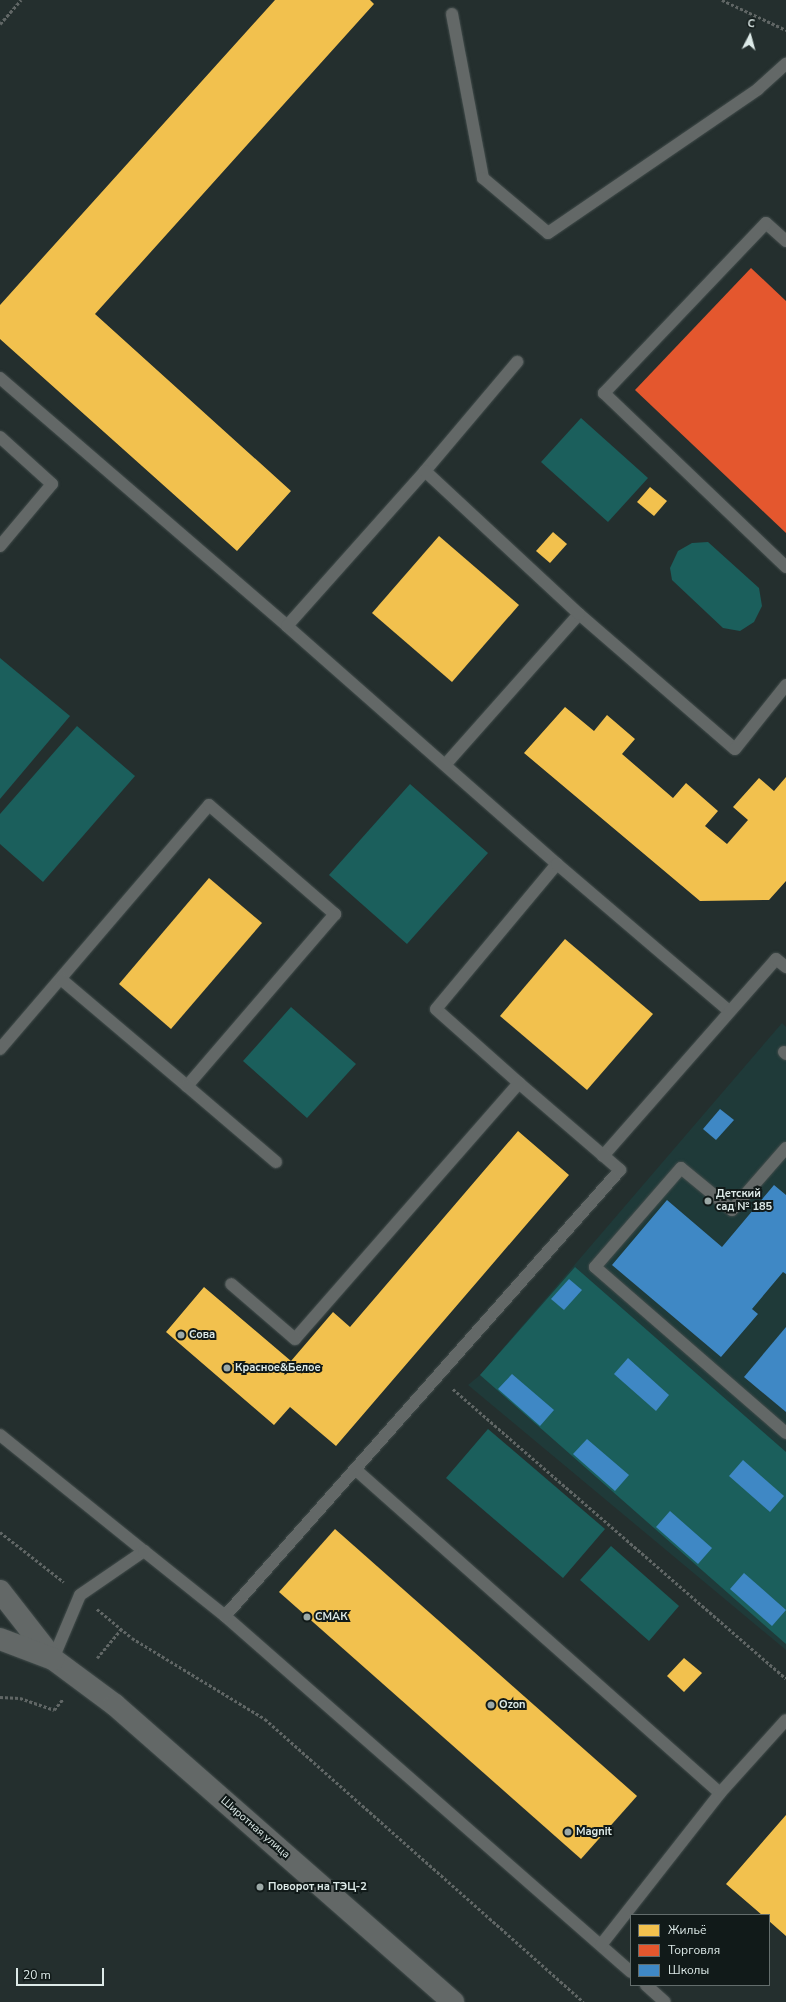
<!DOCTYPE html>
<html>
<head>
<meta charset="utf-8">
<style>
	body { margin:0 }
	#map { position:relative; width:786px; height:2002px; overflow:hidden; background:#242f2e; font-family:"Nunito Sans",sans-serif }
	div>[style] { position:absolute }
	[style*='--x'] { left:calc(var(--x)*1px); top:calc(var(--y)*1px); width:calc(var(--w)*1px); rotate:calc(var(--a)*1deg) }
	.built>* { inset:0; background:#1f3a39 }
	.green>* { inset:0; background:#1b5f5c }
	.homes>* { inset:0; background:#f2c14e }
	.shops>* { inset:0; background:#e4572e }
	.schools>* { inset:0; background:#3f88c5 }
	.path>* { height:2.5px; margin-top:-1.25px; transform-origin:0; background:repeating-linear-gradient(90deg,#606665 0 3px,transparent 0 5px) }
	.roads { filter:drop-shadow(0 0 1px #424c4b) drop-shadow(0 0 1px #424c4b) }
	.service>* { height:12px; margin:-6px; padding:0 6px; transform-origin:6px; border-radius:6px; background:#636867 }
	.tertiary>* { height:22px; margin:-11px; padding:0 11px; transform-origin:11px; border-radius:11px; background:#636867 }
	.dots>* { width:11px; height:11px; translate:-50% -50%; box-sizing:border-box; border:2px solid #111a19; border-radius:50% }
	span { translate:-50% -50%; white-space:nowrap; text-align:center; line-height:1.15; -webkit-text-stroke:4px #111a19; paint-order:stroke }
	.poi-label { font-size:11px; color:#ddeae8; font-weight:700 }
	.left { translate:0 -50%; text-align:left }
	.street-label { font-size:11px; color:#ddeae8 }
	.legend { position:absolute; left:630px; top:1914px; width:140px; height:72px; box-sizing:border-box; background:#111a19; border:1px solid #636d6c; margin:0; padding:5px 7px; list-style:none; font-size:12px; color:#ddeae8 }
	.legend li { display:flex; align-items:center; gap:8px; height:20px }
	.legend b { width:20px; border:1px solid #636d6c }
	.north { position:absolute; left:730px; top:16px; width:40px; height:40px; -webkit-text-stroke:3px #111a19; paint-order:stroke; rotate:6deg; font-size:11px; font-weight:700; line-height:16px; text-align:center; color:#ddeae8 }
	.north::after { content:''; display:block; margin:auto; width:14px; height:18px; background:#ddeae8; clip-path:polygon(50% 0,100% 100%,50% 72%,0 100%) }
	.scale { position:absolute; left:16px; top:1968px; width:88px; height:18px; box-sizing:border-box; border:2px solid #ddeae8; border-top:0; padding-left:5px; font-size:12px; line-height:14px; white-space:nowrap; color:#ddeae8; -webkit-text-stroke:3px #111a19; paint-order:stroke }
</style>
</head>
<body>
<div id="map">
	<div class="built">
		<div style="clip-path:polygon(782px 1023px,786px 1027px,786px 1650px,468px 1385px,480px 1375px)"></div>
	</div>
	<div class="green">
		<div style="clip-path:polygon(581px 418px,648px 478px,608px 522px,541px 462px)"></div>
		<div style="clip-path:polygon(708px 542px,759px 588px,762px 606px,754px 622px,740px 631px,723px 628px,672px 580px,670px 568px,678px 551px,692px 543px)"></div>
		<div style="clip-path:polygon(0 658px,70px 716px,0 799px)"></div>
		<div style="clip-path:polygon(77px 726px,135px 776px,43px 882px,0 844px,0 814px)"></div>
		<div style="clip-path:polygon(410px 784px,488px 853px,407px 944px,329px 875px)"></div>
		<div style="clip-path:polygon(291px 1007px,356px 1064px,307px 1118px,243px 1061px)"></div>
		<div style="clip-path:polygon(575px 1267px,786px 1452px,786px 1644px,480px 1375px)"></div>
		<div style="clip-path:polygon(488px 1429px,605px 1529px,563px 1578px,446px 1478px)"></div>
		<div style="clip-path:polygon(611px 1546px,679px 1606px,649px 1641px,580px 1580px)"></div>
	</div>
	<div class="homes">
		<div style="clip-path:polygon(275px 0,370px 0,374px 4px,95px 314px,291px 491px,237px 551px,0 339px,0 305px)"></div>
		<div style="clip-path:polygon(650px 487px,667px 501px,654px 516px,637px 502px)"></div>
		<div style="clip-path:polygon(553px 532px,567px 544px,550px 563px,536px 551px)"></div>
		<div style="clip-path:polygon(439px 536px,519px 605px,452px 682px,372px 613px)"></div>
		<div style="clip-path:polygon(565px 707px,594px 731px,607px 715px,635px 739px,622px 754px,673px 798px,686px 783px,718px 811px,705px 826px,727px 844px,748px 820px,733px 807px,759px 778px,774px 791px,786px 777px,786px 881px,769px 900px,700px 901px,524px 753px)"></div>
		<div style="clip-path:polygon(209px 878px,262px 923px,171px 1029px,119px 984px)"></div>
		<div style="clip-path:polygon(565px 939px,653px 1014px,587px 1090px,500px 1016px)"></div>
		<div style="clip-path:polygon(518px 1131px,569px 1175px,336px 1446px,290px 1407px,274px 1425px,166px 1332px,204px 1287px,291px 1361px,333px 1312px,350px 1327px)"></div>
		<div style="clip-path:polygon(335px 1529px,637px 1796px,581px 1859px,279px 1592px)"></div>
		<div style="clip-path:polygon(684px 1658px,702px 1673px,684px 1692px,667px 1676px)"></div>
		<div style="clip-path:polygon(786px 1815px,786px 1936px,769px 1921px,769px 1915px,762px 1915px,726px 1884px)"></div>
	</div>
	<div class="shops">
		<div style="clip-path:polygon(751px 268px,786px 301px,786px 533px,635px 390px)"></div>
	</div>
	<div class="schools">
		<div style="clip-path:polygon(720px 1109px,734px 1120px,716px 1140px,703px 1129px)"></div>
		<div style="clip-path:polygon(774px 1185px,786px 1195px,786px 1274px,783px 1272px,752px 1309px,758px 1314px,721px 1357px,612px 1265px,667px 1200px,722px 1247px)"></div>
		<div style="clip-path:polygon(569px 1279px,582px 1290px,564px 1310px,551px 1299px)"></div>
		<div style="clip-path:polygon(786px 1327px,786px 1412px,744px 1377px)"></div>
		<div style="clip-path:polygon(628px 1358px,669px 1395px,656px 1411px,614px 1374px)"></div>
		<div style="clip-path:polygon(512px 1374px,554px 1410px,540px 1426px,498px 1389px)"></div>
		<div style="clip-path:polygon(587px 1439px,629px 1475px,615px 1491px,573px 1454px)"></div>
		<div style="clip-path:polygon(743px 1460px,784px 1496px,770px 1512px,729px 1476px)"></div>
		<div style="clip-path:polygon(670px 1511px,712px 1548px,698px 1564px,656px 1527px)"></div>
		<div style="clip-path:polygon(744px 1573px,786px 1610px,772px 1626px,730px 1589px)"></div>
	</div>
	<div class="path">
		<div style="--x:722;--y:0;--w:71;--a:25.1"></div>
		<div style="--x:0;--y:24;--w:32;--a:-49"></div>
		<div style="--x:453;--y:1389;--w:441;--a:41"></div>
		<div style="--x:0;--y:1532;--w:81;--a:38"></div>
		<div style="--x:97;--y:1609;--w:45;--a:39.6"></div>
		<div style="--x:132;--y:1638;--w:156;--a:31.3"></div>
		<div style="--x:265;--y:1719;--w:426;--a:41.6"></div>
		<div style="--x:97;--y:1658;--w:38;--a:-50"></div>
		<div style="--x:0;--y:1697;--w:20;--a:3"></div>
		<div style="--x:20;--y:1698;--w:36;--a:19"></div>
		<div style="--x:54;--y:1710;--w:14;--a:-51"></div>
	</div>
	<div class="roads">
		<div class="service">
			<div style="--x:452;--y:14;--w:167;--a:79.3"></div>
			<div style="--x:483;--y:178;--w:85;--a:40.2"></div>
			<div style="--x:548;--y:233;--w:255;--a:-34.4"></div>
			<div style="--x:758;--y:89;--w:38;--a:-42"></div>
			<div style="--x:786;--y:241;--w:27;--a:-138"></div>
			<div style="--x:766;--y:223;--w:235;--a:133.6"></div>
			<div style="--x:604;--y:393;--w:252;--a:43.7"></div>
			<div style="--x:0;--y:378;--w:379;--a:40.8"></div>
			<div style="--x:0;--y:437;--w:70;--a:42.1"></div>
			<div style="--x:52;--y:484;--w:81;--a:130"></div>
			<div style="--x:425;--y:471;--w:143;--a:-49.8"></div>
			<div style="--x:445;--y:765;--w:202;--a:-48.4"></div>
			<div style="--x:579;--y:614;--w:206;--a:40.9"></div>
			<div style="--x:735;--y:749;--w:82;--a:-51.4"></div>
			<div style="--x:557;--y:864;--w:360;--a:-138.6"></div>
			<div style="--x:287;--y:626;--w:208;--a:-48.3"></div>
			<div style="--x:425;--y:471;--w:210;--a:42.9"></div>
			<div style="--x:0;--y:1049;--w:321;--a:-49.4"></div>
			<div style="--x:209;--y:805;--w:167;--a:40.9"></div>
			<div style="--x:335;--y:914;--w:227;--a:130.7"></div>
			<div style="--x:187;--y:1086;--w:165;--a:-139.7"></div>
			<div style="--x:784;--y:1052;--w:3;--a:45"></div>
			<div style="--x:519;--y:1083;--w:111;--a:-138.3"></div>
			<div style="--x:436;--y:1009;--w:189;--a:-50.2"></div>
			<div style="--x:557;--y:864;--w:226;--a:40.5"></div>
			<div style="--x:187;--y:1086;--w:117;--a:40.5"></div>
			<div style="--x:786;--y:1148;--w:82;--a:131.1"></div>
			<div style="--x:732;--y:1210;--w:66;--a:-140.5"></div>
			<div style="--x:681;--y:1168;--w:131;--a:131"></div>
			<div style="--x:595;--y:1267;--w:253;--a:41"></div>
			<div style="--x:603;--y:1156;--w:262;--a:-48.7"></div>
			<div style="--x:776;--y:959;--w:13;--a:39"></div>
			<div style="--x:0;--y:1435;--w:185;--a:38.9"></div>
			<div style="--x:355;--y:1469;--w:488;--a:41.6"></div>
			<div style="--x:225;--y:1616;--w:540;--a:41.25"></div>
			<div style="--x:53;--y:1659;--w:69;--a:-67.1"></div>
			<div style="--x:80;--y:1595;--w:78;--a:-34.5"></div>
			<div style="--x:144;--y:1551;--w:104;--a:38.7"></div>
			<div style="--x:225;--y:1616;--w:596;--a:-48.47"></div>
			<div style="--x:620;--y:1170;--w:133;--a:-139.3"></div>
			<div style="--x:519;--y:1083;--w:340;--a:131.2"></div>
			<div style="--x:295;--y:1339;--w:84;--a:-139.3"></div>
			<div style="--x:601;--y:1945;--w:193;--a:-51.9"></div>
			<div style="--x:720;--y:1793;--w:98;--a:-47.9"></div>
			<div style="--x:646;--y:1985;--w:25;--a:42"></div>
		</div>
		<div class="tertiary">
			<div style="--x:0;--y:1591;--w:86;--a:52.1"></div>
			<div style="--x:53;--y:1659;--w:77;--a:36.6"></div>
			<div style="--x:115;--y:1705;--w:450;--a:41.3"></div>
			<div style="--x:0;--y:1639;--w:57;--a:20.7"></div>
		</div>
	</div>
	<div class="dots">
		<div style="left:708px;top:1201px;background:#9ca9a7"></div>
		<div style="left:181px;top:1335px;background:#9ca9a7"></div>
		<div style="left:227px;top:1368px;background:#9ca9a7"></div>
		<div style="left:307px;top:1617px;background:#9ca9a7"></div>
		<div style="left:491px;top:1705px;background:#9ca9a7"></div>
		<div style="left:568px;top:1832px;background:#9ca9a7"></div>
		<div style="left:260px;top:1887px;background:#9ca9a7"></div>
	</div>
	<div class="poi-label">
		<span class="left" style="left:716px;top:1201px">Детский<br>сад № 185</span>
		<span class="left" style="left:189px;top:1335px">Сова</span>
		<span class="left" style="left:235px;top:1368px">Красное&amp;Белое</span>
		<span class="left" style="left:315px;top:1617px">СМАК</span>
		<span class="left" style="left:499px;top:1705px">Ozon</span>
		<span class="left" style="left:576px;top:1832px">Magnit</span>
		<span class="left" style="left:268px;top:1887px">Поворот на ТЭЦ-2</span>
	</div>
	<div class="street-label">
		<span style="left:255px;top:1828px;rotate:41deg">Широтная улица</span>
	</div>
	<ul class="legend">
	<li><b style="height:11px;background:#f2c14e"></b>Жильё</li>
	<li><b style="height:11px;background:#e4572e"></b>Торговля</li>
	<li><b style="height:11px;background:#3f88c5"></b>Школы</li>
	</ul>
	<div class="north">С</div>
	<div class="scale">20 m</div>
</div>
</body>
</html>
